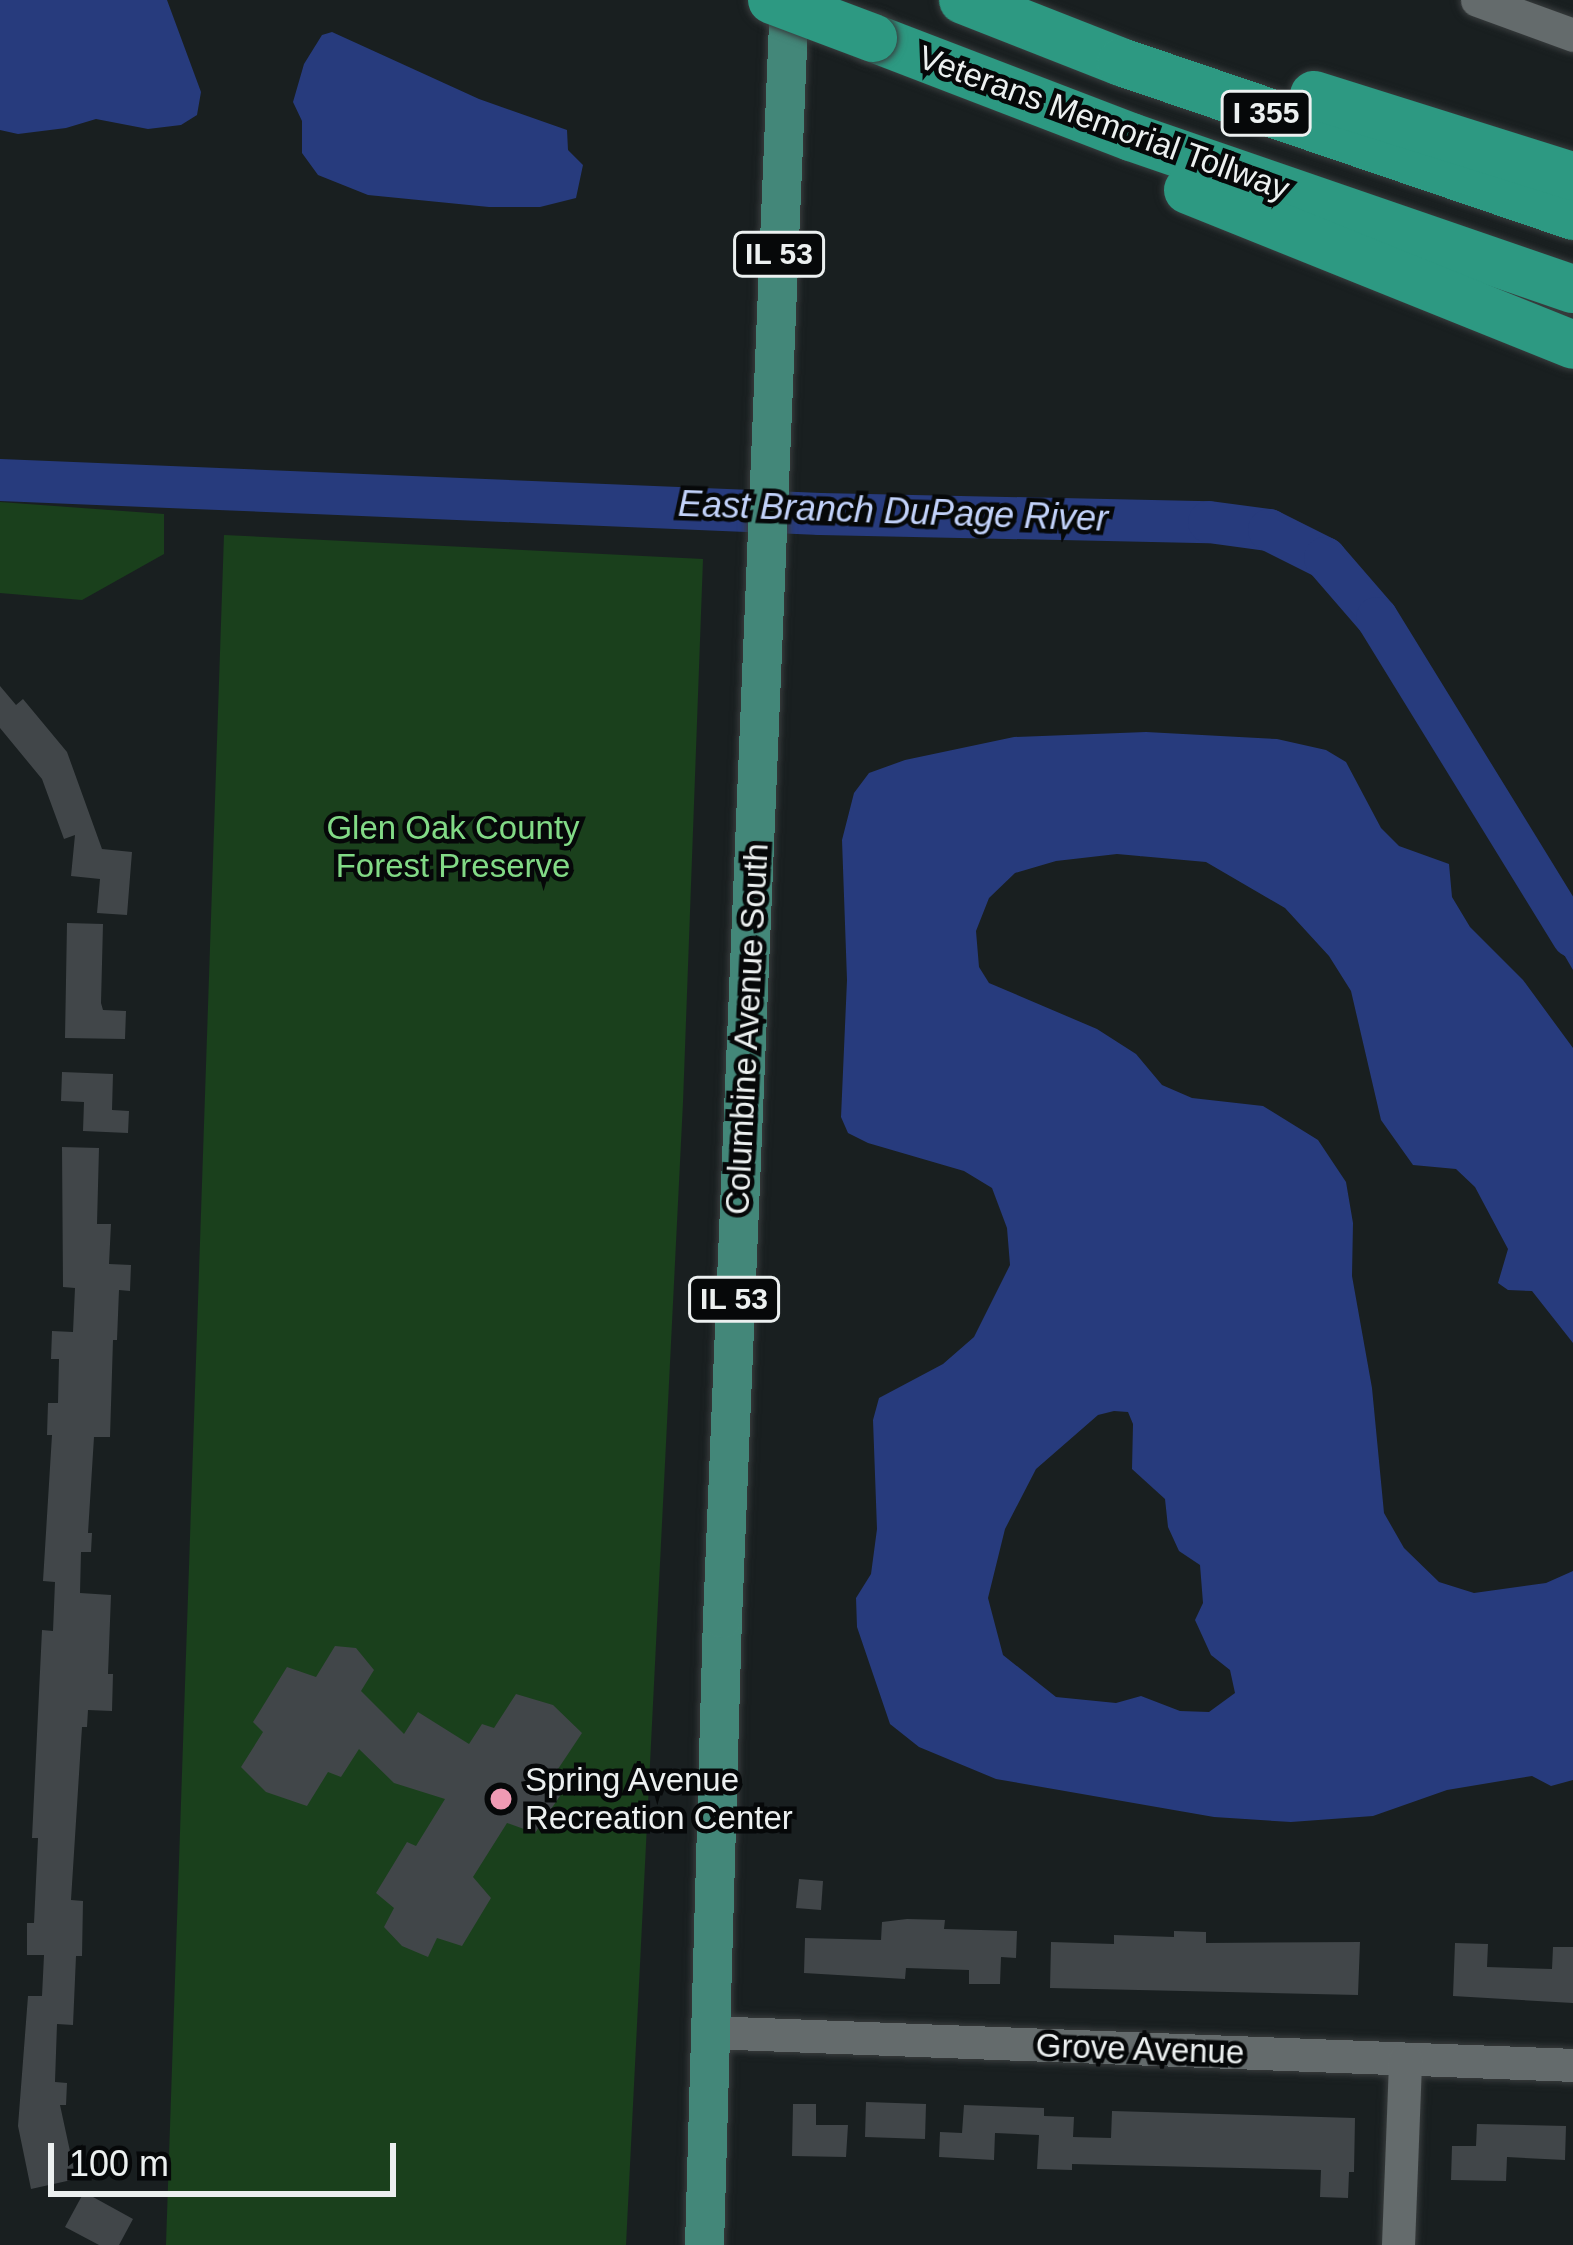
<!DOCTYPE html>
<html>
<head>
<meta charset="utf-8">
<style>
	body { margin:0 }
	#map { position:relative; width:1573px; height:2245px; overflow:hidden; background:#191f20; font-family:Arial,sans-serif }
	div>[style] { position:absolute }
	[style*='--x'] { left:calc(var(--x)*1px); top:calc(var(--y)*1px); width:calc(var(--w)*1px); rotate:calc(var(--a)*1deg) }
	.green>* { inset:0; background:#1a401c }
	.water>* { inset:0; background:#273b7d }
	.river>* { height:42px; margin:-21px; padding:0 21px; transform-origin:21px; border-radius:21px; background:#273b7d }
	.building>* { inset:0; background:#414649 }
	.roads { filter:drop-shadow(0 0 3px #383c3d) drop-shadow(0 0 3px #383c3d) }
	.minor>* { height:33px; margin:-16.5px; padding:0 16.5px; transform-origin:16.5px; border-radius:16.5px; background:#646b6c }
	.major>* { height:39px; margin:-19.5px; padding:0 19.5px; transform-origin:19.5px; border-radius:19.5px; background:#438779 }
	.highway>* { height:48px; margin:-24px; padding:0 24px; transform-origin:24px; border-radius:24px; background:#2d9982 }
	.bridges { filter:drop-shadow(0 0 3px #383c3d) drop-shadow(0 0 3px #383c3d) }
	.highway-bridge>* { height:48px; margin:-24px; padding:0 24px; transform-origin:24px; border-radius:24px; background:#2d9982 }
	.dots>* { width:33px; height:33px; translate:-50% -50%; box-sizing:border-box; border:6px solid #060809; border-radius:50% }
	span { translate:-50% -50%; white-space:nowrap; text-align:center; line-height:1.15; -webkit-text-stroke:9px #060809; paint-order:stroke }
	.shield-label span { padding:3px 9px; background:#060809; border:3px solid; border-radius:9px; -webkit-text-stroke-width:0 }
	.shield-label { font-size:30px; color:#ecf0f0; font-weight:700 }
	.street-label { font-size:33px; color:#ecf0f0 }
	.park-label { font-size:33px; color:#82da86 }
	.poi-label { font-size:33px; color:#ecf0f0 }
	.left { translate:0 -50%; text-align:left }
	.water-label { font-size:36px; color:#c2d2fa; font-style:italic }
	.scale { position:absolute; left:48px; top:2143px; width:348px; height:54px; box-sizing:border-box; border:6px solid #ecf0f0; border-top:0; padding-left:15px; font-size:36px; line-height:42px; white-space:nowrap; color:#ecf0f0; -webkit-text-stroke:9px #060809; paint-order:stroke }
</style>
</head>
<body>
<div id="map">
	<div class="green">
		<div style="clip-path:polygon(0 502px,164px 514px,164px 554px,82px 600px,0 593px)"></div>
		<div style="clip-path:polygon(224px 535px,703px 559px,683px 1102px,626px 2245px,166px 2245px)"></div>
	</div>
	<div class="water">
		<div style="clip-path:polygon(0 0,167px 0,201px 92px,197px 115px,181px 125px,148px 129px,96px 119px,66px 128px,18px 134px,0 130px)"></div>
		<div style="clip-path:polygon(332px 32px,479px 99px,567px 130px,568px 150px,583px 165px,576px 198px,540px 207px,489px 207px,368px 195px,318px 175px,302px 153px,302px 121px,293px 102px,304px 64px,322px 35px)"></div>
		<div style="clip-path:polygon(evenodd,1146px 732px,1277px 739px,1326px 750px,1346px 762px,1381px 828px,1399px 846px,1449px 864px,1452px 897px,1470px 927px,1523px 980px,1573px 1048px,1573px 1343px,1532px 1291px,1508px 1290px,1498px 1283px,1508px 1249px,1475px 1187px,1456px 1169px,1413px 1165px,1381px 1120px,1351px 991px,1329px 956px,1285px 908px,1206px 862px,1117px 854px,1056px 861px,1015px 873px,989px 898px,976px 931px,979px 967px,989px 983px,1097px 1029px,1136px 1054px,1162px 1085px,1192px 1098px,1263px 1106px,1318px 1140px,1346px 1182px,1353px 1223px,1352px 1276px,1372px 1388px,1384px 1513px,1404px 1548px,1439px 1582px,1474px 1593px,1546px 1583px,1573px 1571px,1573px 1780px,1551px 1786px,1532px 1776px,1501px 1781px,1447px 1790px,1373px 1816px,1291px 1822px,1214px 1817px,996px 1779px,919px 1747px,890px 1724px,857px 1627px,856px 1598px,871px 1574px,877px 1529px,873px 1420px,879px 1398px,943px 1364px,974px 1337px,1010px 1265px,1007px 1228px,992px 1188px,964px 1171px,868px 1143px,848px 1133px,841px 1117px,847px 980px,842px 840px,854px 793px,869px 773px,905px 760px,1014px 737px,1146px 732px,1114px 1411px,1128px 1412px,1133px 1424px,1132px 1469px,1165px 1499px,1168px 1527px,1179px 1551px,1200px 1565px,1203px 1603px,1195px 1620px,1211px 1655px,1230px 1670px,1235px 1693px,1209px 1712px,1180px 1711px,1141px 1696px,1116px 1703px,1056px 1697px,1003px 1655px,988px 1598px,1005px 1529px,1036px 1469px,1098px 1415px,1114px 1411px)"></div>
		<div style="clip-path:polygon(1495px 812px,1538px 859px,1573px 921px,1573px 970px,1527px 891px)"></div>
	</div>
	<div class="river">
		<div style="--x:0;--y:480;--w:821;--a:2.37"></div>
		<div style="--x:820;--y:514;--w:389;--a:1.2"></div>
		<div style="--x:1209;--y:522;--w:61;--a:7.6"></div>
		<div style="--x:1269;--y:530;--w:63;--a:26.6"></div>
		<div style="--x:1325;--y:558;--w:79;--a:49.1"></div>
		<div style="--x:1377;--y:618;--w:374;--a:58.4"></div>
	</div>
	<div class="building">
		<div style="clip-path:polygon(0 686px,16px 705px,23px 699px,67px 752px,102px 849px,132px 852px,127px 915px,97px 913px,100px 879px,71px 876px,75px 835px,64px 839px,42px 779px,0 728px)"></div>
		<div style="clip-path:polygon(67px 923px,103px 924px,101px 1003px,103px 1010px,126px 1011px,125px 1039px,65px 1038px)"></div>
		<div style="clip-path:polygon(62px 1072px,113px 1074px,112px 1110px,129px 1111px,128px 1133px,83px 1131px,84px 1102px,61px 1101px)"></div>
		<div style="clip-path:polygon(62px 1147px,99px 1148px,97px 1224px,111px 1224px,109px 1264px,131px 1265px,130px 1291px,119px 1290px,117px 1340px,113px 1340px,110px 1437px,94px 1437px,88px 1533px,92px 1533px,91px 1552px,81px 1552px,80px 1593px,111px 1595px,108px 1674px,113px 1674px,112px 1711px,88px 1710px,87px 1727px,82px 1727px,71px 1900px,83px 1901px,82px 1956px,76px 1956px,73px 2025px,57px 2024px,55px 2082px,67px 2083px,66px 2105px,60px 2105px,76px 2179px,31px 2189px,18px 2126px,28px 1996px,42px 1996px,44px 1955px,27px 1955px,27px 1923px,34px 1923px,38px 1838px,32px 1838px,42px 1630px,53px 1631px,55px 1582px,43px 1581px,52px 1435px,47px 1435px,48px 1403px,58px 1403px,59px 1359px,51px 1359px,52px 1331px,73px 1332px,75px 1288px,63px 1287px)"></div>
		<div style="clip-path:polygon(335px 1646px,356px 1648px,374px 1670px,361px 1691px,404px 1734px,418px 1712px,469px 1744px,482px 1724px,494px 1728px,516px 1694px,553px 1705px,582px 1733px,558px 1769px,570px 1781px,535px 1833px,507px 1823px,473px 1877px,491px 1898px,462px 1946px,437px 1938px,428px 1957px,402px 1946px,384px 1927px,394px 1908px,376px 1893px,407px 1842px,416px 1846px,445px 1799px,394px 1783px,359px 1749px,341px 1777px,328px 1772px,307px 1806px,266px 1792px,241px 1767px,263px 1732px,253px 1722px,287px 1667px,316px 1677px)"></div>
		<div style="clip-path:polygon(799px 1879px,823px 1881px,821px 1910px,796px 1908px)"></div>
		<div style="clip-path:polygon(907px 1919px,945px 1920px,944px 1929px,1017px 1931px,1016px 1958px,1001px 1957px,1000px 1984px,969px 1984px,969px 1970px,906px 1968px,905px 1979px,804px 1973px,805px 1938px,881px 1940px,882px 1922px)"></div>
		<div style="clip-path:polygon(1174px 1931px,1206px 1932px,1206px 1943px,1360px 1942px,1358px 1995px,1050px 1988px,1051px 1942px,1114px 1944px,1114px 1935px,1174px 1937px)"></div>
		<div style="clip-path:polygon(1455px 1943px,1488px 1944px,1487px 1967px,1552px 1969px,1553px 1947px,1573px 1947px,1573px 2003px,1453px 1996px)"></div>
		<div style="clip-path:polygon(866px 2102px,926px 2104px,925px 2139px,865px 2137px)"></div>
		<div style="clip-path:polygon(793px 2104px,816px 2104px,816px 2125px,848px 2125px,846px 2157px,792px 2156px)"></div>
		<div style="clip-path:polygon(964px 2105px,1044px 2108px,1044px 2116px,1074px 2117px,1073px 2137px,1111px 2138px,1112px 2111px,1355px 2118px,1354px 2172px,1349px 2172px,1348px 2198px,1320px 2197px,1321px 2170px,1072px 2164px,1072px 2170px,1037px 2169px,1039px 2135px,995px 2133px,994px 2160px,939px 2157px,940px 2132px,962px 2133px)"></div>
		<div style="clip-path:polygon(1477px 2124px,1566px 2126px,1565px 2160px,1507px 2157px,1506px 2181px,1451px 2180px,1452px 2146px,1476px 2146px)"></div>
		<div style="clip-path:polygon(84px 2192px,133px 2219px,119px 2245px,99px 2245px,65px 2227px)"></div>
	</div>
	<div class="roads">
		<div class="minor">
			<div style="--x:1477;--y:0;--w:102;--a:20"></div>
			<div style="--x:708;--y:2032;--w:866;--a:2.18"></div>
			<div style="--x:1398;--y:2245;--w:186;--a:-87.8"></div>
		</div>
		<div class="major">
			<div style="--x:704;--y:2245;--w:627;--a:-88.36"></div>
			<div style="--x:722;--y:1618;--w:1619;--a:-87.63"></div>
		</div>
		<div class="highway">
			<div style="--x:963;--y:0;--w:170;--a:21.4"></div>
			<div style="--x:1121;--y:62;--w:478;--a:18.8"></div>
			<div style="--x:873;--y:38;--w:276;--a:21"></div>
			<div style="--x:1131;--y:137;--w:467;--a:19"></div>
			<div style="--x:1314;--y:95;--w:271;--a:17.4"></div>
			<div style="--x:1188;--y:190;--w:415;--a:21.9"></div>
		</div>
	</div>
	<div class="bridges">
		<div class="highway-bridge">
			<div style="--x:772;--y:0;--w:108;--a:20.6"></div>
		</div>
	</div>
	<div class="dots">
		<div style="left:501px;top:1799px;background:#f09ab4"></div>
	</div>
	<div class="shield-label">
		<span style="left:1266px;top:113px">I 355</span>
		<span style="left:779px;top:254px">IL 53</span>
		<span style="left:734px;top:1299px">IL 53</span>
	</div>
	<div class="street-label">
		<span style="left:1104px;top:123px;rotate:20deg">Veterans Memorial Tollway</span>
		<span style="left:747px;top:1029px;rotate:-87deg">Columbine Avenue South</span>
		<span style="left:1140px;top:2049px;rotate:2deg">Grove Avenue</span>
	</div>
	<div class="park-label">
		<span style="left:453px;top:847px">Glen Oak County<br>Forest Preserve</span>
	</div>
	<div class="poi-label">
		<span class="left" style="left:525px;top:1799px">Spring Avenue<br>Recreation Center</span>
	</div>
	<div class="water-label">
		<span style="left:893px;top:511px;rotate:2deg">East Branch DuPage River</span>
	</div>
	<div class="scale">100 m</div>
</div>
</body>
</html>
